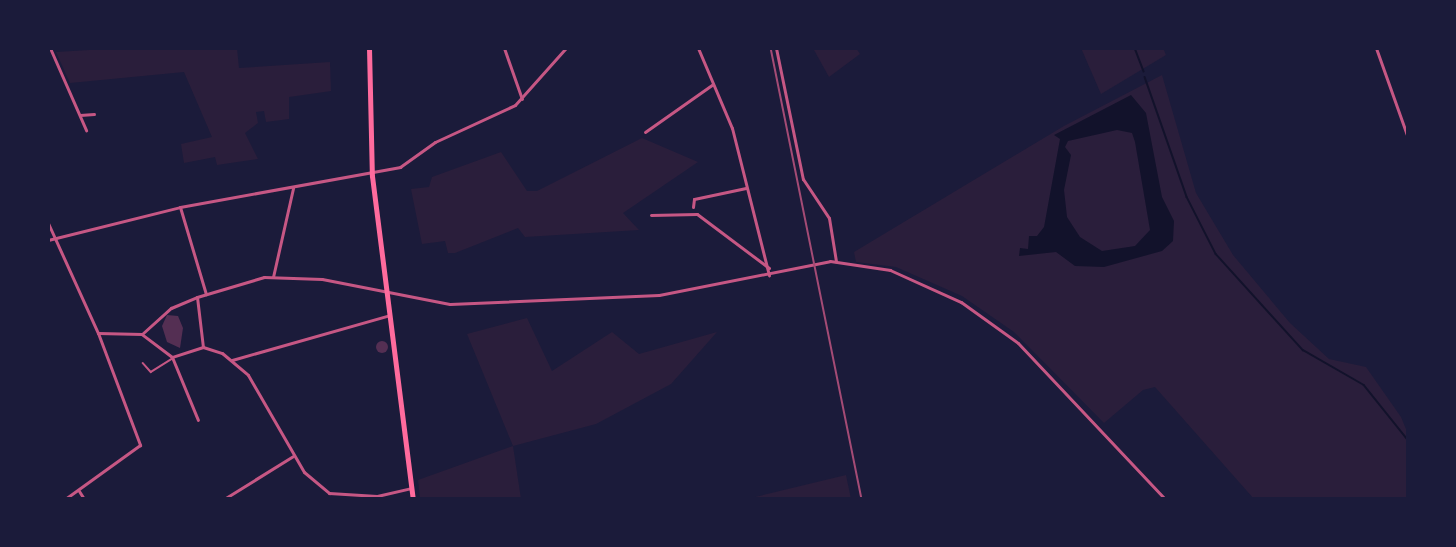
<!DOCTYPE html>
<html>
<head>
<meta charset="utf-8">
<style>
	body { margin:0 }
	#map { position:relative; width:1456px; height:547px; overflow:hidden; background:#1b1b3a; font-family:Literata,serif }
	div>[style] { position:absolute }
	[style*='--x'] { left:calc(var(--x)*1px); top:calc(var(--y)*1px); width:calc(var(--w)*1px); rotate:calc(var(--a)*1deg) }
	.green>* { inset:0; background:#2a1e3b }
	.water>* { inset:0; background:#12122b }
	.stream>* { height:1.5px; margin:-0.75px; padding:0 0.75px; transform-origin:0.75px; border-radius:0.75px; background:#12122b }
	.building>* { inset:0; background:#542f53 }
	.round { border-radius:50% }
	.service>* { height:1.5px; margin:-0.75px; padding:0 0.75px; transform-origin:0.75px; border-radius:0.75px; background:#c65784 }
	.minor>* { height:3px; margin:-1.5px; padding:0 1.5px; transform-origin:1.5px; border-radius:1.5px; background:#c65784 }
	.primary>* { height:5px; margin:-2.5px; padding:0 2.5px; transform-origin:2.5px; border-radius:2.5px; background:#ff6b9d }
	.rail>* { height:1.5px; margin:-0.75px; padding:0 0.75px; transform-origin:0.75px; border-radius:0.75px; background:#a44b75 }
	span { translate:-50% -50%; white-space:nowrap; text-align:center; line-height:1.15; -webkit-text-stroke:5px #1b1b3a; paint-order:stroke }
	.frame { position:absolute; inset:0; border:50px solid #1b1b3a; pointer-events:none }
</style>
</head>
<body>
<div id="map">
	<div class="green">
		<div style="clip-path:polygon(123px 48px,237px 48px,239px 68px,330px 62px,331px 91px,289px 97px,289px 119px,266px 122px,264px 111px,256px 112px,258px 123px,245px 133px,258px 159px,217px 165px,215px 157px,184px 163px,181px 144px,212px 137px,184px 72px,70px 83px,56px 52px)"></div>
		<div style="clip-path:polygon(856px 48px,860px 54px,829px 77px,814px 50px)"></div>
		<div style="clip-path:polygon(1081px 48px,1163px 48px,1166px 55px,1101px 94px)"></div>
		<div style="clip-path:polygon(1162px 75px,1196px 193px,1233px 255px,1290px 323px,1329px 359px,1366px 367px,1401px 417px,1408px 434px,1408px 499px,1254px 499px,1155px 387px,1143px 390px,1104px 423px,1014px 332px,962px 296px,896px 267px,856px 262px,854px 252px,1064px 126px)"></div>
		<div style="clip-path:polygon(642px 138px,698px 162px,623px 213px,639px 230px,525px 237px,518px 228px,455px 253px,448px 253px,445px 241px,422px 244px,411px 189px,429px 187px,432px 177px,501px 152px,527px 191px,537px 191px)"></div>
		<div style="clip-path:polygon(527px 318px,552px 371px,612px 332px,639px 354px,717px 332px,671px 384px,596px 424px,513px 446px,521px 499px,420px 499px,418px 480px,513px 446px,467px 334px)"></div>
		<div style="clip-path:polygon(846px 475px,851px 499px,747px 499px)"></div>
	</div>
	<div class="water">
		<div style="clip-path:polygon(evenodd,1131px 95px,1146px 113px,1162px 197px,1174px 221px,1173px 241px,1162px 251px,1104px 267px,1075px 266px,1056px 252px,1019px 256px,1020px 248px,1028px 249px,1029px 236px,1037px 236px,1044px 227px,1060px 139px,1054px 135px,1131px 95px,1117px 130px,1132px 133px,1135px 142px,1150px 230px,1135px 246px,1102px 251px,1080px 237px,1067px 217px,1064px 190px,1071px 155px,1065px 147px,1068px 141px,1117px 130px)"></div>
	</div>
	<div class="stream">
		<div style="--x:1135;--y:48;--w:25;--a:69"></div>
		<div style="--x:1145;--y:77;--w:127;--a:70.7"></div>
		<div style="--x:1187;--y:197;--w:64;--a:63"></div>
		<div style="--x:1216;--y:254;--w:130;--a:47.8"></div>
		<div style="--x:1303;--y:350;--w:70;--a:29.8"></div>
		<div style="--x:1364;--y:385;--w:70;--a:51.3"></div>
	</div>
	<div class="building">
		<div style="clip-path:polygon(167px 315px,178px 316px,183px 328px,180px 348px,167px 342px,162px 326px)"></div>
		<div class="round" style="left:376px;top:341px;width:12px;height:12px"></div>
	</div>
	<div class="service">
		<div style="--x:143;--y:363;--w:12;--a:48"></div>
		<div style="--x:151;--y:372;--w:25;--a:-32"></div>
	</div>
	<div class="minor">
		<div style="--x:50;--y:48;--w:90;--a:66.3"></div>
		<div style="--x:504;--y:48;--w:54;--a:70.6"></div>
		<div style="--x:698;--y:48;--w:87;--a:67"></div>
		<div style="--x:732;--y:128;--w:152;--a:75.9"></div>
		<div style="--x:776;--y:48;--w:134;--a:78.4"></div>
		<div style="--x:803;--y:179;--w:47;--a:56.3"></div>
		<div style="--x:829;--y:218;--w:44;--a:80.8"></div>
		<div style="--x:1376;--y:48;--w:96;--a:70.4"></div>
		<div style="--x:80;--y:115;--w:14;--a:-4"></div>
		<div style="--x:645;--y:132;--w:83;--a:-35.2"></div>
		<div style="--x:180;--y:207;--w:91;--a:73.4"></div>
		<div style="--x:693;--y:207;--w:8;--a:-83"></div>
		<div style="--x:694;--y:199;--w:53;--a:-11.9"></div>
		<div style="--x:651;--y:215;--w:46;--a:-1.2"></div>
		<div style="--x:697;--y:214;--w:90;--a:36.9"></div>
		<div style="--x:48;--y:223;--w:121;--a:65.6"></div>
		<div style="--x:98;--y:333;--w:120;--a:69.4"></div>
		<div style="--x:140;--y:445;--w:92;--a:144.2"></div>
		<div style="--x:48;--y:240;--w:136;--a:-14"></div>
		<div style="--x:180;--y:207;--w:224;--a:-10.3"></div>
		<div style="--x:400;--y:167;--w:43;--a:-35.5"></div>
		<div style="--x:435;--y:142;--w:88;--a:-24.8"></div>
		<div style="--x:515;--y:105;--w:76;--a:-48.2"></div>
		<div style="--x:273;--y:277;--w:91;--a:-77.3"></div>
		<div style="--x:197;--y:297;--w:70;--a:-16.6"></div>
		<div style="--x:264;--y:277;--w:58;--a:2"></div>
		<div style="--x:322;--y:279;--w:130;--a:11.1"></div>
		<div style="--x:450;--y:304;--w:209;--a:-2.5"></div>
		<div style="--x:659;--y:295;--w:174;--a:-11.2"></div>
		<div style="--x:830;--y:261;--w:61;--a:8.5"></div>
		<div style="--x:890;--y:270;--w:78;--a:24.3"></div>
		<div style="--x:961;--y:302;--w:70;--a:35.7"></div>
		<div style="--x:1018;--y:343;--w:214;--a:46.7"></div>
		<div style="--x:98;--y:333;--w:44;--a:1.3"></div>
		<div style="--x:142;--y:334;--w:39;--a:-42"></div>
		<div style="--x:171;--y:308;--w:28;--a:-23"></div>
		<div style="--x:197;--y:297;--w:50;--a:83.2"></div>
		<div style="--x:203;--y:347;--w:33;--a:162"></div>
		<div style="--x:172;--y:357;--w:38;--a:-143"></div>
		<div style="--x:203;--y:347;--w:20;--a:18"></div>
		<div style="--x:222;--y:353;--w:34;--a:40"></div>
		<div style="--x:248;--y:375;--w:112;--a:60"></div>
		<div style="--x:304;--y:472;--w:33;--a:40"></div>
		<div style="--x:329;--y:493;--w:48;--a:3.6"></div>
		<div style="--x:377;--y:496;--w:36;--a:-13"></div>
		<div style="--x:172;--y:357;--w:68;--a:67.6"></div>
		<div style="--x:232;--y:360;--w:164;--a:-15.9"></div>
		<div style="--x:79;--y:491;--w:9;--a:58"></div>
		<div style="--x:224;--y:499;--w:81;--a:-31.9"></div>
	</div>
	<div class="primary">
		<div style="--x:369;--y:48;--w:128;--a:88.7"></div>
		<div style="--x:372;--y:176;--w:326;--a:82.8"></div>
	</div>
	<div class="rail">
		<div style="--x:771;--y:48;--w:460;--a:78.6"></div>
	</div>
	<div class="frame"></div>
</div>
</body>
</html>
